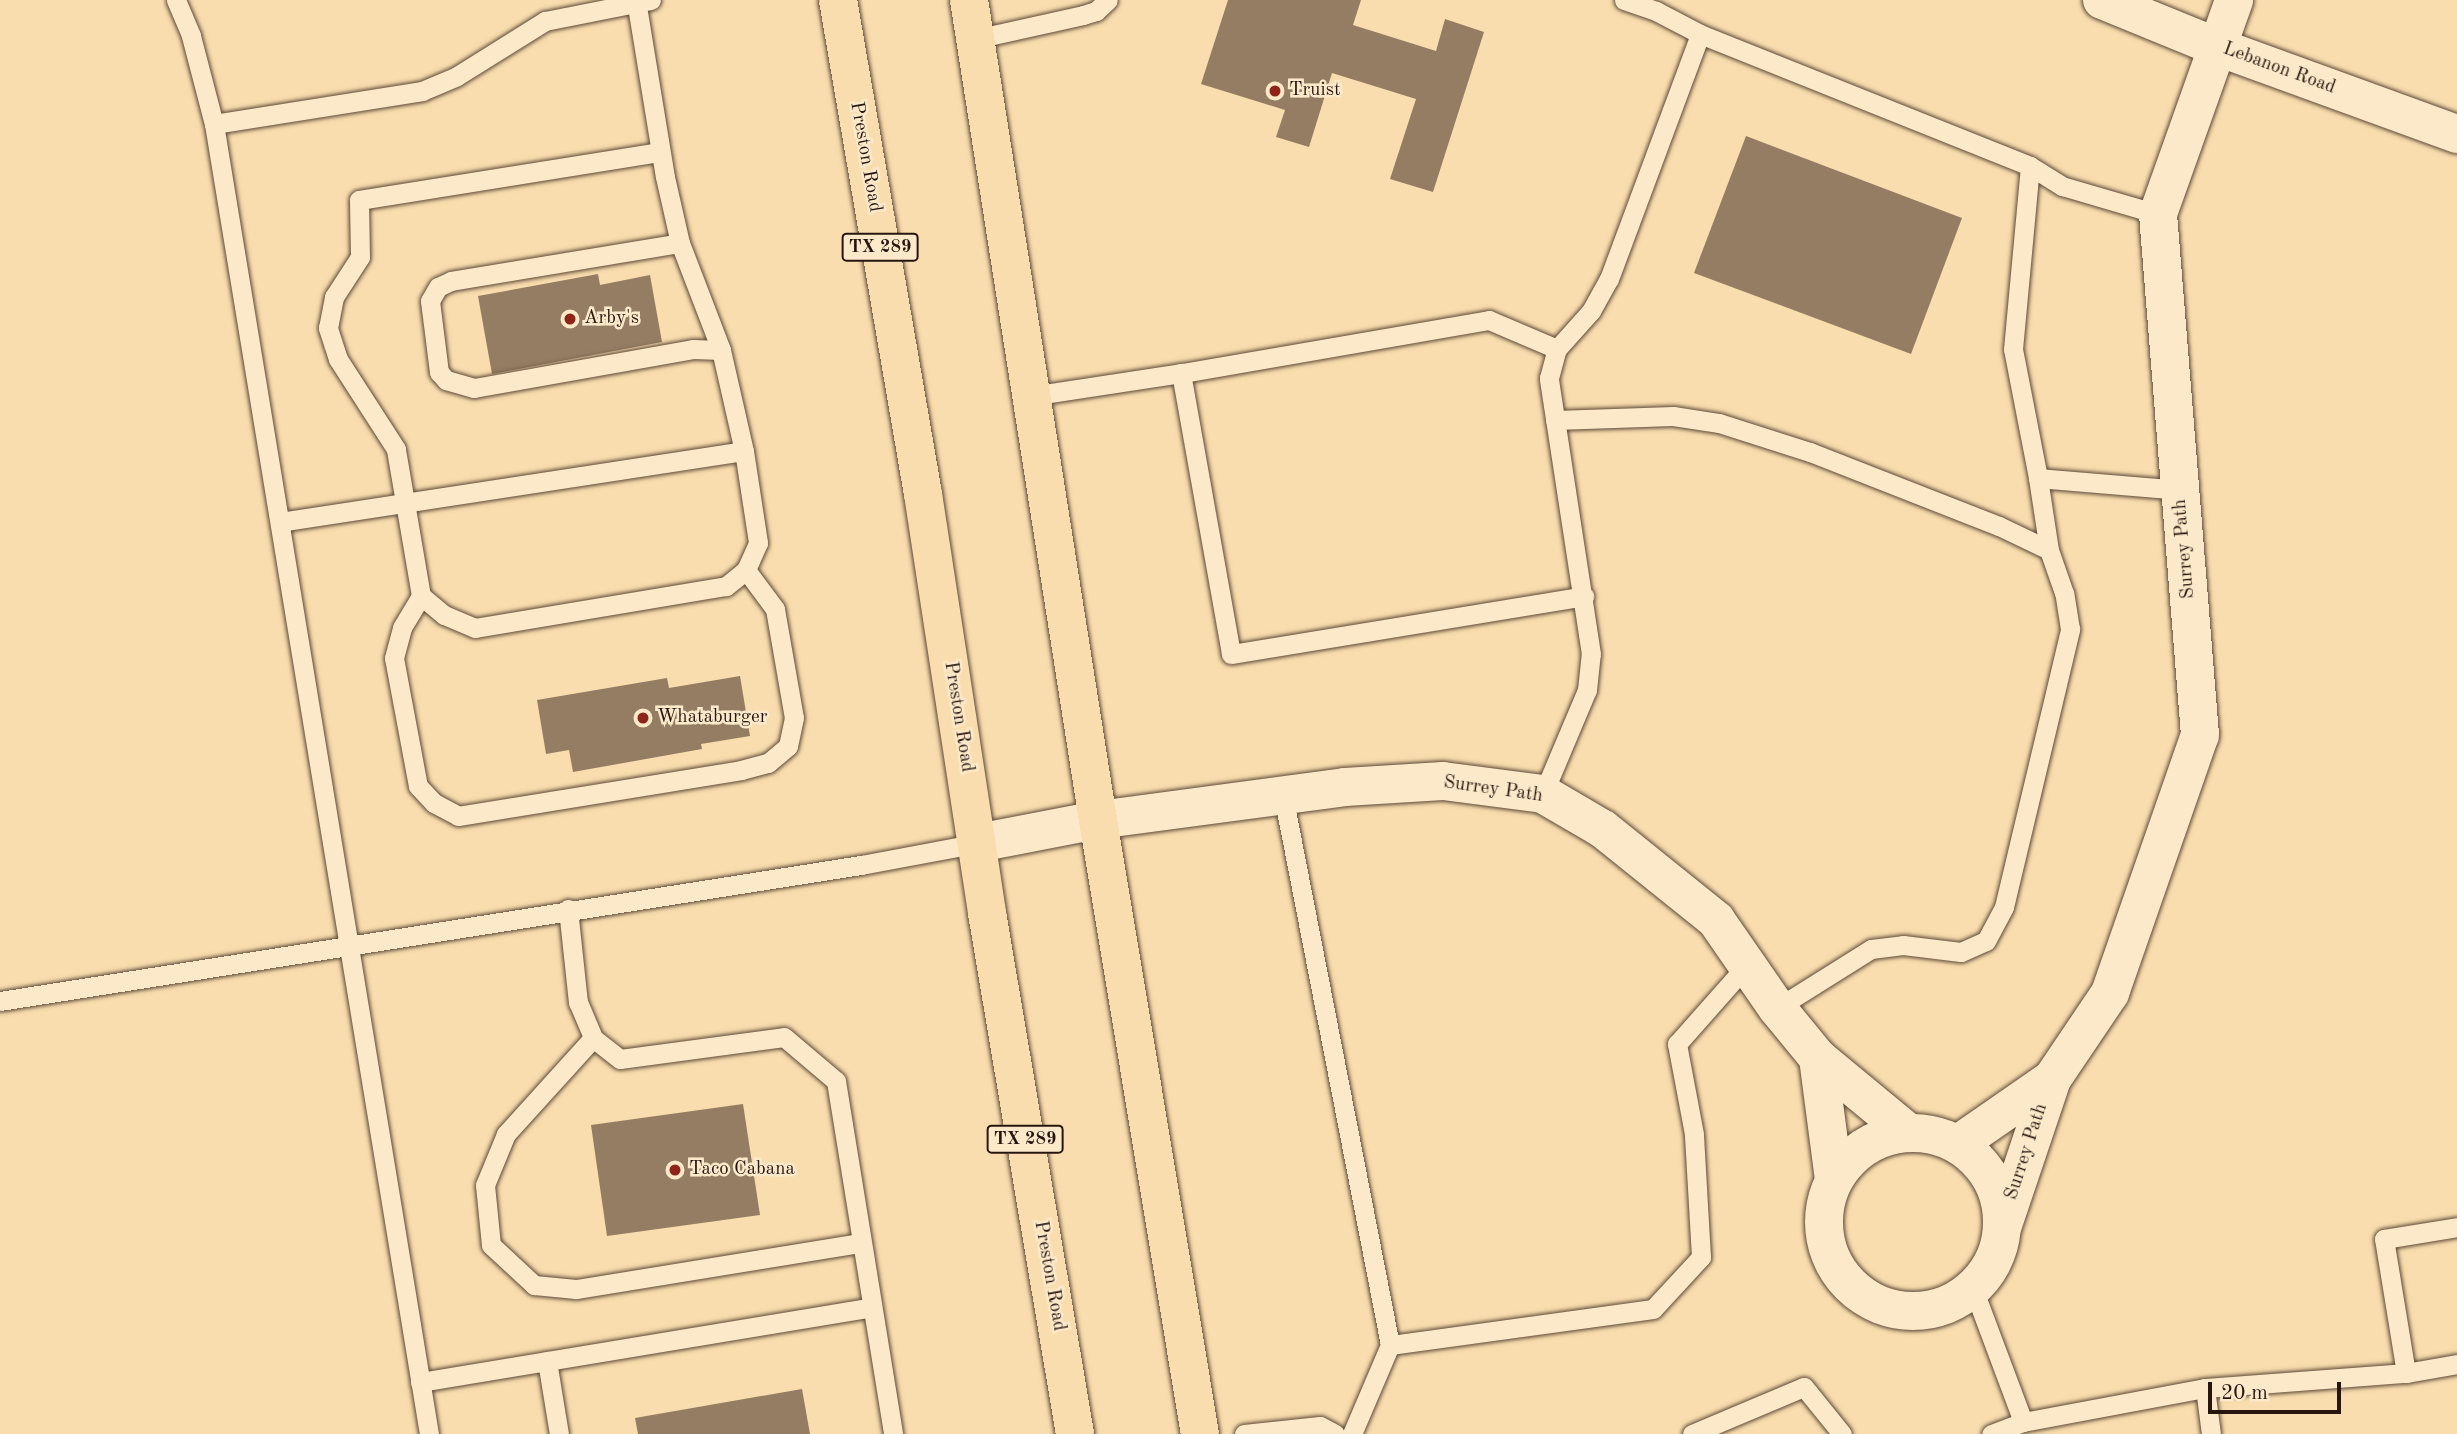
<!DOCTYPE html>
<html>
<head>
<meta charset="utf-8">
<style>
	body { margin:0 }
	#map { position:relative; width:2457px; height:1434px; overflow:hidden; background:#f9ddae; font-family:"Old Standard TT",serif }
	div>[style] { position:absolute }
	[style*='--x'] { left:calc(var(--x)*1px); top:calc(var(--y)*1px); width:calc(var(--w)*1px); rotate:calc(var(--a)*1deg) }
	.building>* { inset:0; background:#947d62 }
	.roads { filter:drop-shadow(0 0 2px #5c4838) drop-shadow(0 0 2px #5c4838) }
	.lane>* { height:19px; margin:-9.5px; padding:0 9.5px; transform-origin:9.5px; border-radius:9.5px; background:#fbe9ca }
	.street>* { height:38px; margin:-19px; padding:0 19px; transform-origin:19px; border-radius:19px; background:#fbe9ca }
	.street>.ring { margin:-19px; padding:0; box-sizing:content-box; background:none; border:38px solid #fbe9ca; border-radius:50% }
	.secondary>* { height:38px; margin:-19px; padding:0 19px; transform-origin:19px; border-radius:19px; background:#fbe9ca }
	.primary>* { height:38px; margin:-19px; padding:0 19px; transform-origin:19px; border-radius:19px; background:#f9ddae }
	.dots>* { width:19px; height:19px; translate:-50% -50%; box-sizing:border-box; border:4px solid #fbe9ca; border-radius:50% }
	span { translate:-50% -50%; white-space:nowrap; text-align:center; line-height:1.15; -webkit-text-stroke:5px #fbe9ca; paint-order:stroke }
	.shield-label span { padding:2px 5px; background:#fbe9ca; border:2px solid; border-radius:5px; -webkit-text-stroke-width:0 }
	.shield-label { font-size:18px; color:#271610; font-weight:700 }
	.street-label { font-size:19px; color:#271610 }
	.poi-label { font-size:19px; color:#271610 }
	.left { translate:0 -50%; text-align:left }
	.scale { position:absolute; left:2208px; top:1382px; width:133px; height:32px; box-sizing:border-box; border:4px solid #271610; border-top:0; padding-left:9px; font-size:21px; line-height:24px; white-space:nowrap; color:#271610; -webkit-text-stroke:5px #fbe9ca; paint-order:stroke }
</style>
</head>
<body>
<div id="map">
	<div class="building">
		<div style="clip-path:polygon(1228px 0,1361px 0,1353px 25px,1436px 51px,1445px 19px,1484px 32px,1433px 192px,1390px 179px,1416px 99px,1332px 73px,1309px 147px,1276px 137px,1285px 110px,1201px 84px)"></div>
		<div style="clip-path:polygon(1746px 136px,1962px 218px,1911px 354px,1694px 273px)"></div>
		<div style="clip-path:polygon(598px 274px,600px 285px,650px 275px,662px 342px,492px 374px,478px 296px)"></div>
		<div style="clip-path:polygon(740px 676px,750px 736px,701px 744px,702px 749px,573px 772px,569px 750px,546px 754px,537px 700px,667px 678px,669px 688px)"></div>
		<div style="clip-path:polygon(743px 1104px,760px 1215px,607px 1236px,591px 1125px)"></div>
		<div style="clip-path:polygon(802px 1389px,810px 1434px,638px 1434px,635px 1418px)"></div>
	</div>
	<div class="roads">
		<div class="lane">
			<div style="--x:176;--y:0;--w:39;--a:67"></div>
			<div style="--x:191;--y:36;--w:91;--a:75.4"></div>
			<div style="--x:214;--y:124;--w:1328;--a:80.68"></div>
			<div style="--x:636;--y:0;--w:179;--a:80.7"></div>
			<div style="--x:665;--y:177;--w:68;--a:77.2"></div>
			<div style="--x:680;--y:243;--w:115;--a:69"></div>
			<div style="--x:721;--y:350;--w:104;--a:77.2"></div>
			<div style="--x:744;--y:451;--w:93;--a:81.3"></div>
			<div style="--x:758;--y:543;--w:30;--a:114"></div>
			<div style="--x:746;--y:570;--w:26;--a:141"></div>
			<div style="--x:726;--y:586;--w:254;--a:170.5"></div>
			<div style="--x:475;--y:628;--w:34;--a:-157"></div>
			<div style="--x:444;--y:615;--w:30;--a:-140"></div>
			<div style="--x:421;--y:596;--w:149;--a:-99.7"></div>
			<div style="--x:396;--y:449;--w:107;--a:-122.8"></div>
			<div style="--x:338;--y:359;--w:33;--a:-108"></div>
			<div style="--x:328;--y:328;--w:32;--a:-79"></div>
			<div style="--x:334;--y:297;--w:48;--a:-57"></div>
			<div style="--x:360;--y:257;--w:57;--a:-91"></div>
			<div style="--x:359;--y:200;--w:305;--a:-9.1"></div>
			<div style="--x:1624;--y:0;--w:34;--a:19"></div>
			<div style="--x:1656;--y:11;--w:50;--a:27.6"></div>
			<div style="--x:1700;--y:34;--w:355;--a:21.8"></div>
			<div style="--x:2030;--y:166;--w:38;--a:32"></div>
			<div style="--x:2062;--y:186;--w:100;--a:16.3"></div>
			<div style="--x:975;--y:39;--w:111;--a:-12.5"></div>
			<div style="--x:1083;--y:15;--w:14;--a:-17"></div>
			<div style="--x:1096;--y:11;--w:16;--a:-43"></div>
			<div style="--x:214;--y:124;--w:211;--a:-9"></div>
			<div style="--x:422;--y:91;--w:38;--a:-23"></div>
			<div style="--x:457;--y:76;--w:104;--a:-32"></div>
			<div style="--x:545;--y:21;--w:108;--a:-11.2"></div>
			<div style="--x:2030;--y:166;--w:184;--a:95.3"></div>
			<div style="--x:2013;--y:349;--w:131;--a:79"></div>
			<div style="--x:2038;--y:478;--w:143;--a:4.8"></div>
			<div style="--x:680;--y:243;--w:232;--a:170.6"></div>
			<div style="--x:451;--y:281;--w:14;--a:155"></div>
			<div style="--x:438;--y:287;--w:16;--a:120"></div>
			<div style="--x:430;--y:301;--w:72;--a:82.8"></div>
			<div style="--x:439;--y:372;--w:11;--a:49"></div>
			<div style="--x:446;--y:380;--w:29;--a:16"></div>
			<div style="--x:474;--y:388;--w:222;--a:-10.1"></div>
			<div style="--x:693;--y:349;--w:28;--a:2"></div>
			<div style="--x:1557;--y:349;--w:74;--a:-156.9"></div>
			<div style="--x:1489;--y:320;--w:313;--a:170.2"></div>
			<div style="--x:1181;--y:373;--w:285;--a:79.9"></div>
			<div style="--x:1231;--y:654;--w:358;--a:-9.3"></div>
			<div style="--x:1031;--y:396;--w:152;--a:-8.7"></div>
			<div style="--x:1555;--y:420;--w:118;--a:-1.9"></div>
			<div style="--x:1673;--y:416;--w:47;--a:8.7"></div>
			<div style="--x:1719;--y:423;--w:96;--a:17.7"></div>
			<div style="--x:1810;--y:452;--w:203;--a:21.4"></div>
			<div style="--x:1999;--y:526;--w:55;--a:25.6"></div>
			<div style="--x:280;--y:522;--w:469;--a:-8.7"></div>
			<div style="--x:421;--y:596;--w:37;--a:121"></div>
			<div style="--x:402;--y:628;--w:31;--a:105"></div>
			<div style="--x:394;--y:658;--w:130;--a:79.4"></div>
			<div style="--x:418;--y:786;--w:23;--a:47"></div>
			<div style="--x:434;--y:803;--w:27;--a:28"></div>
			<div style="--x:458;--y:816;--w:287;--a:-9.2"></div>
			<div style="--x:741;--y:770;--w:28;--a:-15"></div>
			<div style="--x:768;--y:763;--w:26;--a:-40"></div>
			<div style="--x:788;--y:746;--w:29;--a:-78"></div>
			<div style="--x:794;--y:718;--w:111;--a:-99.9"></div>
			<div style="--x:775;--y:609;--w:49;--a:-126.6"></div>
			<div style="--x:1543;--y:794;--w:113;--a:-67.1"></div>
			<div style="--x:1587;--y:690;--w:36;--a:-84"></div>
			<div style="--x:1591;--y:654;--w:279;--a:-98.7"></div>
			<div style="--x:1549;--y:378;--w:30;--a:-75"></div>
			<div style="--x:1557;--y:349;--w:51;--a:-48.2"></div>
			<div style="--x:1591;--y:311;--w:37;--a:-61"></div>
			<div style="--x:1609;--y:279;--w:261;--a:-69.6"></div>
			<div style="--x:1283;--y:795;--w:560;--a:78.99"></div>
			<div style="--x:568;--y:909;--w:94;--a:83.9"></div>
			<div style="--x:578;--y:1002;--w:39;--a:67"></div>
			<div style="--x:593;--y:1038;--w:34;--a:38"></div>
			<div style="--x:620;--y:1059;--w:165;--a:-7.6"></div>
			<div style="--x:784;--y:1037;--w:68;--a:40.2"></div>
			<div style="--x:836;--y:1081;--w:358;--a:80.8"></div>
			<div style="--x:0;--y:1001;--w:872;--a:-8.98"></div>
			<div style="--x:861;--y:865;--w:119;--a:-10.6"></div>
			<div style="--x:1777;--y:1008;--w:111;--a:-32.1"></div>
			<div style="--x:1871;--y:949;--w:32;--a:-7"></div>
			<div style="--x:1903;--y:945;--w:58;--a:6.9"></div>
			<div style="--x:1961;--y:952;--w:27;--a:-24"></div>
			<div style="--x:1986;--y:941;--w:38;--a:-62"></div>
			<div style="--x:2004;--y:907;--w:286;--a:-76.6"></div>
			<div style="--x:2070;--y:629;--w:36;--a:-99"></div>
			<div style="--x:2064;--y:593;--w:46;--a:-109.2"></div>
			<div style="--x:2049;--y:550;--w:73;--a:-98.7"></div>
			<div style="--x:593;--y:1038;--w:130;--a:132.2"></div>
			<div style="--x:506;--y:1134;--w:55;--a:112.4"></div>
			<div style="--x:485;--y:1185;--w:60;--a:84.3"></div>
			<div style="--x:491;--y:1245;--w:59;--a:42.9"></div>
			<div style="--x:534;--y:1285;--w:42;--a:5.4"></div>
			<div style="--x:576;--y:1289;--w:288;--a:-9.2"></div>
			<div style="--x:1973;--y:1288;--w:143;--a:69.5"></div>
			<div style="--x:2023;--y:1422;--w:34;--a:159"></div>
			<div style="--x:547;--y:1361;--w:74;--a:80.7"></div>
			<div style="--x:2406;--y:1373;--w:52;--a:-10"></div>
			<div style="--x:420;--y:1382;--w:457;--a:-9.4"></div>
			<div style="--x:2205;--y:1388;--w:46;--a:82.6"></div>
			<div style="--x:2023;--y:1422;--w:185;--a:-10.6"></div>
			<div style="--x:2205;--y:1388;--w:202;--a:-4.3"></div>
			<div style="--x:2406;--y:1373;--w:136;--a:-99.3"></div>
			<div style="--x:2384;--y:1239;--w:74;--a:-9.3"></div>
			<div style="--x:1244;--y:1434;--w:76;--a:-6"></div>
			<div style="--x:1320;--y:1426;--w:17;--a:28"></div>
			<div style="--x:1352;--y:1434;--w:97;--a:-66.9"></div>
			<div style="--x:1390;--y:1345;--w:265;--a:-7.8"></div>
			<div style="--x:1653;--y:1309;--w:71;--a:-47.3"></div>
			<div style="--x:1701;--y:1257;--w:123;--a:-93.3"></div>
			<div style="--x:1694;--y:1134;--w:92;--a:-100.7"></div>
			<div style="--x:1677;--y:1044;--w:106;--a:-48.5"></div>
			<div style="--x:1692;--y:1434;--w:121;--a:-22.8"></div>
			<div style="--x:1804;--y:1387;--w:60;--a:51"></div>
		</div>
		<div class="street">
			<div style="--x:978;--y:843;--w:122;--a:-10.9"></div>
			<div style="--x:1098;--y:820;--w:249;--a:-7.6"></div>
			<div style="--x:1345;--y:787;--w:98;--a:-3.5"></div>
			<div style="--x:1443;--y:781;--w:101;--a:7.4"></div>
			<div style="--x:1543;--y:794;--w:69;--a:30.3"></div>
			<div style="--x:1603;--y:829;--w:145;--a:38.8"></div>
			<div style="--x:1716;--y:920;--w:107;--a:55.3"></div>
			<div style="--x:1777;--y:1008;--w:65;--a:50.6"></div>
			<div style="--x:1818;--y:1058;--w:118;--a:39.5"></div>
			<div style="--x:1818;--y:1058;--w:123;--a:82.5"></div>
			<div class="ring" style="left:1824px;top:1133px;width:140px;height:140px"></div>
			<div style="--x:1958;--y:1144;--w:114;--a:-34.7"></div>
			<div style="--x:2003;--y:1225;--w:154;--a:-71.4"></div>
			<div style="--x:2052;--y:1079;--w:104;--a:-56"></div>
			<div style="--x:2110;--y:993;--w:273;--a:-70.8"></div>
			<div style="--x:2200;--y:735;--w:523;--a:-94.61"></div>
			<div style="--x:2158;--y:214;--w:227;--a:-70.4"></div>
		</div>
		<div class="secondary">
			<div style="--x:2102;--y:0;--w:122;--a:22.2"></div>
			<div style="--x:2215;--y:46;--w:258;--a:20"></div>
		</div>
		<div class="primary">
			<div style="--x:838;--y:0;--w:501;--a:80.24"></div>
			<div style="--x:923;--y:494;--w:424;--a:81.3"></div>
			<div style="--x:987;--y:913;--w:528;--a:80.41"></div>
			<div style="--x:969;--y:0;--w:830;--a:81.06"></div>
			<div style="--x:1098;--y:820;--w:622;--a:80.57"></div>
		</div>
	</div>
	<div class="dots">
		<div style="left:1275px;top:91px;background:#8f2418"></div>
		<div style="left:570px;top:319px;background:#8f2418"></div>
		<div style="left:643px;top:718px;background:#8f2418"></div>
		<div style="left:675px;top:1170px;background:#8f2418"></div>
	</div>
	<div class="shield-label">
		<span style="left:880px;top:247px">TX 289</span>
		<span style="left:1025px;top:1139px">TX 289</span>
	</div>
	<div class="street-label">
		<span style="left:2279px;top:69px;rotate:20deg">Lebanon Road</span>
		<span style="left:865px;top:157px;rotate:80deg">Preston Road</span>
		<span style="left:2185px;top:549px;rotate:-95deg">Surrey Path</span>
		<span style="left:958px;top:717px;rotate:81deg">Preston Road</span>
		<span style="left:1493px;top:790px;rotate:8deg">Surrey Path</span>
		<span style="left:2027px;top:1152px;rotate:-72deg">Surrey Path</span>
		<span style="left:1049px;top:1276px;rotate:80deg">Preston Road</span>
	</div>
	<div class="poi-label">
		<span class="left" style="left:1289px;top:91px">Truist</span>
		<span class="left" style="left:584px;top:319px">Arby's</span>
		<span class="left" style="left:657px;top:718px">Whataburger</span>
		<span class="left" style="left:689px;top:1170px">Taco Cabana</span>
	</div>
	<div class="scale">20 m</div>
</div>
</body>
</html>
